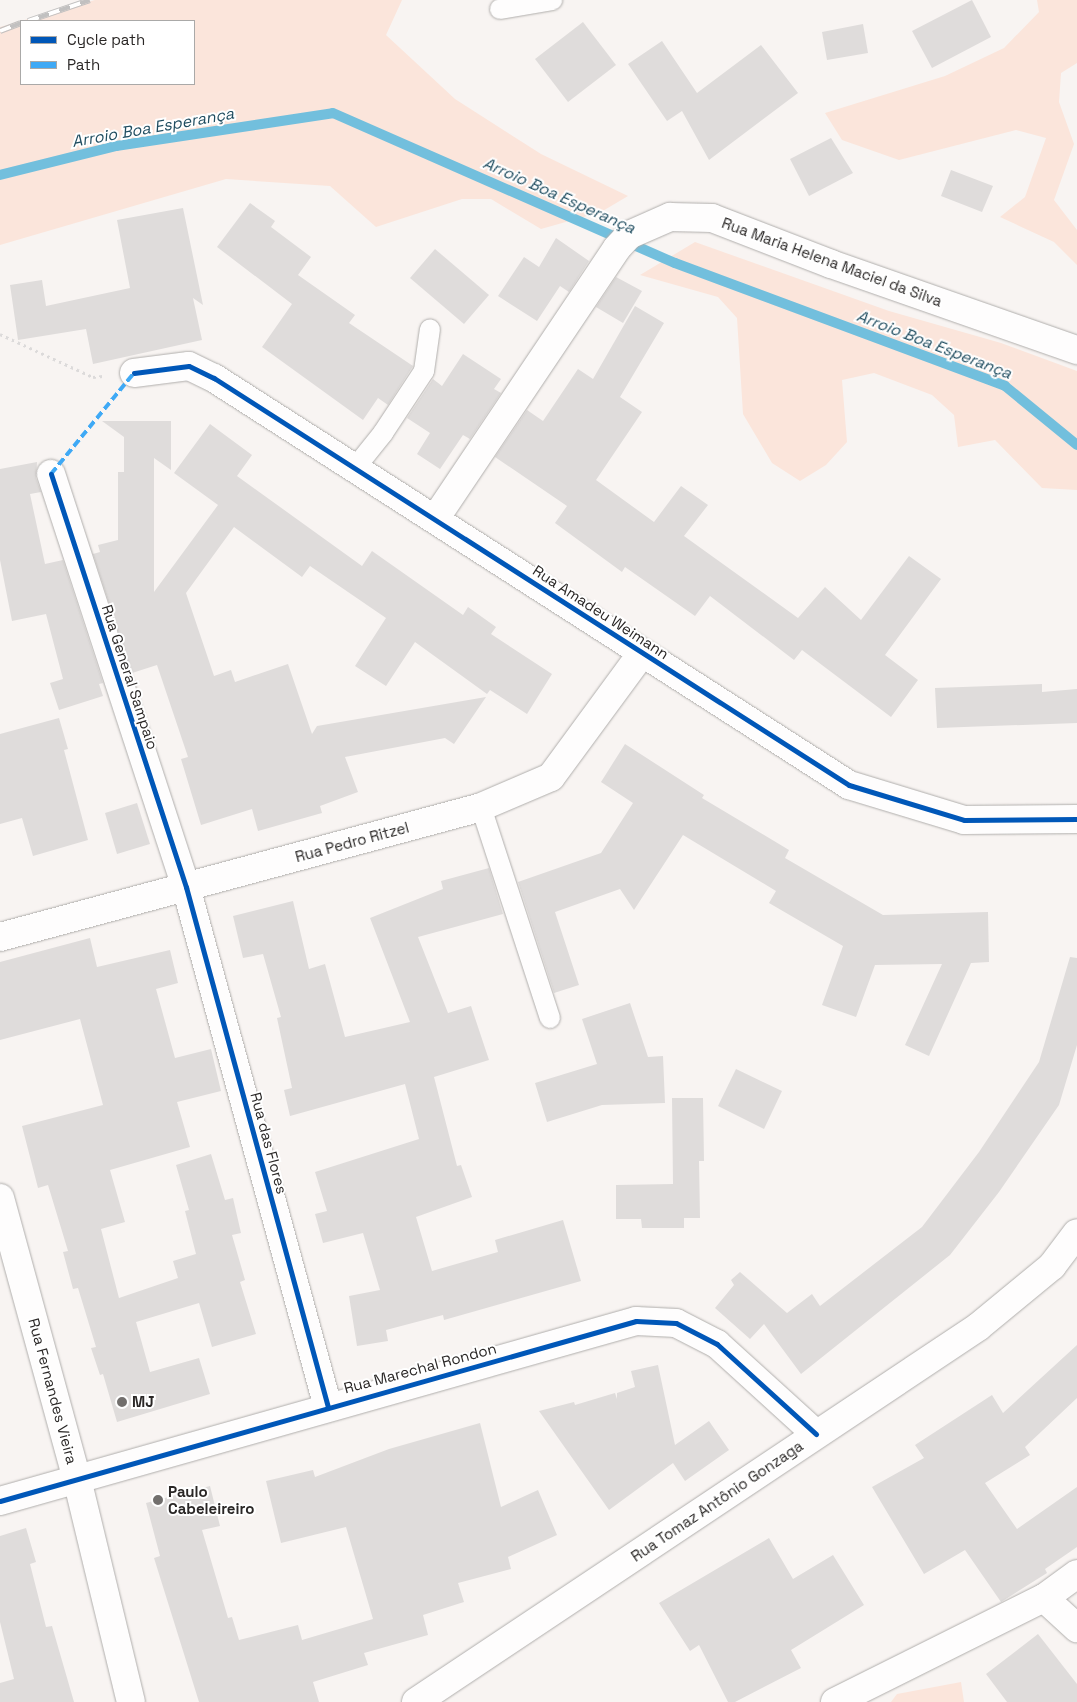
<!DOCTYPE html>
<html>
<head>
<meta charset="utf-8">
<style>
	body { margin:0 }
	#map { position:relative; width:1077px; height:1702px; overflow:hidden; background:#f8f4f2; font-family:"Space Grotesk",sans-serif }
	div>[style] { position:absolute }
	[style*='--x'] { left:calc(var(--x)*1px); top:calc(var(--y)*1px); width:calc(var(--w)*1px); rotate:calc(var(--a)*1deg) }
	.green>* { inset:0; background:#fbe5db }
	.stream>* { height:10px; margin:-5px; padding:0 5px; transform-origin:5px; border-radius:5px; background:#72bfdd }
	.building>* { inset:0; background:#dfdcdb }
	.path>* { height:3px; margin-top:-1.5px; transform-origin:0; background:repeating-linear-gradient(90deg,#dcdada 0 2.5px,transparent 0 6.5px) }
	.roads { filter:drop-shadow(0 0 1px #b0aeac) drop-shadow(0 0 1px #b0aeac) }
	.lane>* { height:20px; margin:-10px; padding:0 10px; transform-origin:10px; border-radius:10px; background:#fefdfd }
	.street>* { height:28px; margin:-14px; padding:0 14px; transform-origin:14px; border-radius:14px; background:#fefdfd }
	.secondary>* { height:28px; margin:-14px; padding:0 14px; transform-origin:14px; border-radius:14px; background:#fefdfd }
	.rail>* { height:5.5px; margin-top:-2.75px; transform-origin:0; background:repeating-linear-gradient(90deg,#fff 0 11px,#c1c0c0 0 22px); box-sizing:border-box; border-block:1px solid #c1c0c0 }
	.quiet>* { height:4px; margin-top:-2px; transform-origin:0; background:repeating-linear-gradient(90deg,#3fa9f5 0 8px,transparent 0 12px) }
	.cycleway>* { height:5px; margin:-2.5px; padding:0 2.5px; transform-origin:2.5px; border-radius:2.5px; background:#0057b8 }
	.dots>* { width:14px; height:14px; translate:-50% -50%; box-sizing:border-box; border:2px solid #fff; border-radius:50% }
	span { translate:-50% -50%; white-space:nowrap; text-align:center; line-height:1.15; -webkit-text-stroke:4px #fff; paint-order:stroke }
	.street-label { font-size:15px; color:#2a2726 }
	.poi-label { font-size:15px; color:#2a2726; font-weight:700 }
	.left { translate:0 -50%; text-align:left }
	.water-label { font-size:16px; color:#1f4c5f; font-style:italic }
	.legend { position:absolute; left:20px; top:20px; width:175px; height:65px; box-sizing:border-box; background:#fff; border:1px solid #aaa9a8; margin:0; padding:6px 9px; list-style:none; font-size:15px; color:#2a2726 }
	.legend li { display:flex; align-items:center; gap:10px; height:25px }
	.legend b { width:25px; border:1px solid #aaa9a8 }
</style>
</head>
<body>
<div id="map">
	<div class="green">
		<div style="clip-path:polygon(evenodd,95px 0,402px 0,386px 35px,455px 99px,541px 154px,628px 196px,601px 212px,541px 229px,491px 199px,462px 199px,376px 227px,330px 186px,226px 179px,0 245px,0 27px,95px 0,21px 21px,194px 21px,194px 84px,21px 84px,21px 21px)"></div>
		<div style="clip-path:polygon(1037px 0,1077px 0,1077px 63px,1061px 73px,1059px 102px,1074px 144px,1054px 200px,1077px 230px,1077px 265px,1054px 242px,1000px 217px,1025px 197px,1046px 138px,1016px 130px,899px 160px,842px 140px,825px 113px,945px 76px,1004px 48px,1039px 12px)"></div>
		<div style="clip-path:polygon(695px 242px,889px 311px,1001px 343px,1077px 371px,1077px 490px,1042px 488px,995px 440px,958px 447px,954px 415px,932px 395px,874px 373px,842px 380px,847px 442px,826px 465px,800px 481px,772px 463px,743px 414px,737px 318px,718px 297px,640px 275px)"></div>
		<div style="clip-path:polygon(961px 1682px,964px 1702px,891px 1702px,897px 1694px)"></div>
	</div>
	<div class="stream">
		<div style="--x:0;--y:175;--w:120;--a:-14"></div>
		<div style="--x:116;--y:146;--w:219;--a:-8.6"></div>
		<div style="--x:333;--y:113;--w:373;--a:23.7"></div>
		<div style="--x:675;--y:263;--w:352;--a:20.4"></div>
		<div style="--x:1005;--y:386;--w:93;--a:39.3"></div>
	</div>
	<div class="building">
		<div style="clip-path:polygon(972px 0,991px 37px,932px 68px,912px 31px)"></div>
		<div style="clip-path:polygon(583px 22px,616px 65px,568px 102px,535px 59px)"></div>
		<div style="clip-path:polygon(863px 24px,868px 53px,827px 60px,822px 32px)"></div>
		<div style="clip-path:polygon(662px 41px,697px 93px,761px 45px,798px 93px,709px 160px,682px 111px,667px 121px,628px 64px)"></div>
		<div style="clip-path:polygon(831px 138px,853px 173px,809px 196px,790px 159px)"></div>
		<div style="clip-path:polygon(951px 170px,993px 186px,982px 212px,941px 196px)"></div>
		<div style="clip-path:polygon(250px 203px,275px 221px,271px 227px,311px 257px,298px 275px,355px 315px,349px 323px,413px 366px,388px 405px,378px 398px,363px 420px,262px 347px,292px 304px,217px 247px)"></div>
		<div style="clip-path:polygon(183px 208px,203px 305px,193px 298px,202px 340px,93px 364px,86px 329px,18px 340px,10px 285px,42px 280px,46px 306px,130px 288px,117px 220px)"></div>
		<div style="clip-path:polygon(556px 238px,589px 261px,569px 292px,560px 286px,537px 321px,498px 296px,524px 257px,539px 267px)"></div>
		<div style="clip-path:polygon(435px 249px,489px 295px,464px 324px,410px 278px)"></div>
		<div style="clip-path:polygon(616px 277px,642px 291px,623px 323px,596px 307px)"></div>
		<div style="clip-path:polygon(635px 306px,664px 323px,620px 397px,642px 412px,596px 480px,654px 522px,681px 486px,708px 505px,684px 536px,798px 618px,825px 587px,861px 620px,909px 556px,941px 579px,885px 655px,918px 680px,891px 717px,802px 650px,794px 660px,710px 596px,695px 616px,625px 567px,622px 572px,555px 523px,567px 506px,495px 457px,527px 410px,543px 421px,578px 369px,593px 379px)"></div>
		<div style="clip-path:polygon(463px 354px,501px 379px,494px 389px,501px 393px,470px 439px,463px 435px,440px 469px,417px 454px,430px 433px,407px 418px,433px 379px,442px 386px)"></div>
		<div style="clip-path:polygon(102px 421px,171px 421px,171px 470px,154px 458px,154px 592px,218px 505px,174px 473px,210px 424px,252px 455px,237px 476px,362px 566px,372px 551px,463px 615px,468px 607px,496px 627px,491px 634px,552px 674px,527px 714px,490px 690px,487px 694px,415px 642px,386px 686px,355px 666px,386px 618px,310px 566px,302px 577px,234px 527px,186px 593px,214px 676px,231px 670px,235px 682px,288px 664px,312px 734px,317px 726px,486px 697px,454px 744px,445px 738px,345px 757px,358px 792px,320px 806px,322px 813px,258px 831px,252px 809px,201px 825px,181px 759px,188px 757px,157px 665px,132px 673px,93px 554px,100px 552px,98px 545px,118px 540px,118px 472px,124px 472px,124px 437px)"></div>
		<div style="clip-path:polygon(37px 462px,36px 478px,41px 492px,30px 494px,45px 564px,63px 560px,103px 683px,99px 684px,103px 696px,59px 710px,50px 683px,63px 679px,46px 614px,12px 621px,0 560px,0 469px)"></div>
		<div style="clip-path:polygon(1042px 684px,1042px 692px,1077px 689px,1077px 723px,937px 728px,935px 688px)"></div>
		<div style="clip-path:polygon(59px 718px,68px 749px,64px 750px,88px 840px,33px 856px,22px 818px,0 824px,0 734px)"></div>
		<div style="clip-path:polygon(625px 744px,704px 795px,702px 798px,789px 850px,785px 858px,883px 915px,988px 912px,989px 962px,971px 963px,929px 1056px,905px 1045px,942px 964px,875px 965px,856px 1017px,822px 1005px,843px 946px,769px 903px,776px 891px,683px 835px,634px 910px,620px 889px,555px 912px,579px 985px,554px 993px,518px 882px,601px 853px,633px 803px,601px 782px)"></div>
		<div style="clip-path:polygon(137px 803px,150px 844px,117px 854px,105px 813px)"></div>
		<div style="clip-path:polygon(489px 868px,503px 914px,418px 937px,448px 1013px,471px 1006px,489px 1060px,434px 1077px,457px 1166px,461px 1165px,472px 1197px,416px 1217px,432px 1271px,498px 1252px,495px 1240px,563px 1220px,581px 1281px,444px 1320px,443px 1315px,386px 1330px,388px 1341px,357px 1346px,349px 1296px,380px 1290px,363px 1233px,323px 1243px,315px 1214px,327px 1211px,315px 1172px,419px 1139px,405px 1084px,290px 1116px,284px 1090px,292px 1088px,277px 1018px,281px 1017px,263px 954px,243px 958px,233px 916px,293px 901px,309px 969px,325px 964px,345px 1037px,410px 1022px,370px 918px,443px 889px,441px 881px)"></div>
		<div style="clip-path:polygon(90px 938px,97px 967px,170px 950px,178px 983px,156px 989px,175px 1058px,211px 1049px,221px 1091px,177px 1102px,190px 1147px,110px 1170px,125px 1222px,101px 1229px,119px 1298px,178px 1278px,173px 1261px,196px 1254px,185px 1211px,189px 1210px,176px 1165px,211px 1154px,225px 1200px,233px 1198px,241px 1233px,232px 1235px,245px 1280px,240px 1282px,256px 1334px,212px 1347px,199px 1303px,136px 1322px,150px 1372px,199px 1358px,210px 1394px,117px 1422px,103px 1374px,100px 1375px,91px 1348px,96px 1347px,78px 1288px,73px 1289px,63px 1252px,68px 1251px,48px 1185px,38px 1188px,22px 1126px,103px 1105px,80px 1019px,0 1040px,0 962px)"></div>
		<div style="clip-path:polygon(1070px 957px,1077px 958px,1077px 1045px,1059px 1105px,999px 1192px,950px 1255px,801px 1374px,764px 1324px,750px 1339px,715px 1308px,734px 1285px,731px 1280px,740px 1272px,787px 1313px,812px 1294px,820px 1306px,922px 1227px,979px 1152px,1039px 1062px)"></div>
		<div style="clip-path:polygon(630px 1003px,648px 1057px,663px 1056px,665px 1103px,602px 1105px,547px 1122px,535px 1083px,597px 1064px,582px 1019px)"></div>
		<div style="clip-path:polygon(736px 1069px,782px 1091px,764px 1129px,718px 1106px)"></div>
		<div style="clip-path:polygon(672px 1098px,703px 1098px,704px 1161px,699px 1161px,700px 1218px,684px 1218px,684px 1228px,642px 1228px,641px 1219px,616px 1219px,616px 1185px,673px 1184px)"></div>
		<div style="clip-path:polygon(1077px 1345px,1077px 1398px,1025px 1447px,1030px 1455px,985px 1483px,1017px 1529px,1077px 1487px,1077px 1547px,1045px 1569px,1047px 1573px,1001px 1602px,965px 1550px,924px 1574px,872px 1487px,924px 1458px,915px 1445px,992px 1395px,1003px 1413px)"></div>
		<div style="clip-path:polygon(658px 1365px,675px 1445px,709px 1421px,729px 1450px,685px 1481px,673px 1463px,609px 1510px,539px 1411px,574px 1402px,575px 1405px,615px 1393px,617px 1399px,617px 1393px,635px 1387px,631px 1371px)"></div>
		<div style="clip-path:polygon(480px 1423px,501px 1507px,538px 1490px,557px 1535px,508px 1557px,511px 1569px,458px 1583px,464px 1602px,423px 1615px,428px 1635px,364px 1653px,368px 1665px,313px 1682px,319px 1702px,199px 1702px,154px 1558px,160px 1556px,146px 1503px,210px 1486px,220px 1526px,202px 1530px,228px 1618px,232px 1617px,239px 1640px,298px 1625px,302px 1640px,373px 1619px,346px 1527px,281px 1543px,266px 1481px,313px 1470px,315px 1477px,389px 1449px)"></div>
		<div style="clip-path:polygon(26px 1528px,36px 1562px,30px 1564px,46px 1627px,52px 1626px,74px 1702px,0 1702px,0 1683px,14px 1679px,0 1622px,0 1536px)"></div>
		<div style="clip-path:polygon(769px 1538px,793px 1579px,833px 1555px,864px 1605px,791px 1650px,801px 1668px,735px 1702px,728px 1702px,699px 1645px,690px 1651px,659px 1603px)"></div>
		<div style="clip-path:polygon(1038px 1634px,1077px 1684px,1077px 1702px,1007px 1702px,986px 1674px)"></div>
	</div>
	<div class="path">
		<div style="--x:0;--y:334;--w:102;--a:24.8"></div>
		<div style="--x:93;--y:377;--w:10;--a:-6"></div>
	</div>
	<div class="roads">
		<div class="lane">
			<div style="--x:500;--y:9;--w:53;--a:-9.8"></div>
			<div style="--x:355;--y:468;--w:45;--a:-51.3"></div>
			<div style="--x:383;--y:433;--w:74;--a:-56.5"></div>
			<div style="--x:424;--y:371;--w:42;--a:-81.9"></div>
			<div style="--x:481;--y:807;--w:222;--a:71.9"></div>
		</div>
		<div class="street">
			<div style="--x:134;--y:373;--w:55;--a:-7.3"></div>
			<div style="--x:189;--y:366;--w:28;--a:26"></div>
			<div style="--x:214;--y:378;--w:754;--a:32.66"></div>
			<div style="--x:849;--y:785;--w:120;--a:16.9"></div>
			<div style="--x:964;--y:820;--w:113;--a:-0.5"></div>
			<div style="--x:51;--y:474;--w:435;--a:71.9"></div>
			<div style="--x:186;--y:887;--w:539;--a:74.73"></div>
			<div style="--x:435;--y:519;--w:326;--a:-56.1"></div>
			<div style="--x:617;--y:248;--w:18;--a:-47"></div>
			<div style="--x:629;--y:235;--w:45;--a:-23.7"></div>
			<div style="--x:670;--y:217;--w:42;--a:1.4"></div>
			<div style="--x:712;--y:218;--w:128;--a:21.1"></div>
			<div style="--x:831;--y:264;--w:261;--a:19.3"></div>
			<div style="--x:0;--y:937;--w:498;--a:-15.1"></div>
			<div style="--x:481;--y:807;--w:76;--a:-23.2"></div>
			<div style="--x:551;--y:777;--w:154;--a:-53.7"></div>
			<div style="--x:0;--y:1198;--w:291;--a:74.7"></div>
			<div style="--x:77;--y:1479;--w:229;--a:76.4"></div>
			<div style="--x:0;--y:1501;--w:661;--a:-15.8"></div>
			<div style="--x:636;--y:1321;--w:40;--a:2.9"></div>
			<div style="--x:676;--y:1323;--w:46;--a:27.1"></div>
			<div style="--x:717;--y:1344;--w:134;--a:42.3"></div>
			<div style="--x:1044;--y:1598;--w:45;--a:42.3"></div>
			<div style="--x:835;--y:1702;--w:233;--a:-26.5"></div>
			<div style="--x:1044;--y:1598;--w:41;--a:-36"></div>
		</div>
		<div class="secondary">
			<div style="--x:416;--y:1702;--w:676;--a:-33.71"></div>
			<div style="--x:978;--y:1327;--w:96;--a:-39.5"></div>
			<div style="--x:1052;--y:1266;--w:41;--a:-52.9"></div>
		</div>
	</div>
	<div class="rail">
		<div style="--x:28;--y:21;--w:65;--a:-18.7"></div>
		<div style="--x:0;--y:31;--w:22;--a:-21"></div>
	</div>
	<div class="quiet">
		<div style="--x:51;--y:474;--w:131;--a:-50.6"></div>
	</div>
	<div class="cycleway">
		<div style="--x:134;--y:373;--w:55;--a:-7.3"></div>
		<div style="--x:189;--y:366;--w:28;--a:26"></div>
		<div style="--x:214;--y:378;--w:754;--a:32.66"></div>
		<div style="--x:849;--y:785;--w:120;--a:16.9"></div>
		<div style="--x:964;--y:820;--w:113;--a:-0.5"></div>
		<div style="--x:51;--y:474;--w:435;--a:71.9"></div>
		<div style="--x:186;--y:887;--w:539;--a:74.73"></div>
		<div style="--x:0;--y:1501;--w:661;--a:-15.8"></div>
		<div style="--x:636;--y:1321;--w:40;--a:2.9"></div>
		<div style="--x:676;--y:1323;--w:46;--a:27.1"></div>
		<div style="--x:717;--y:1344;--w:134;--a:42.3"></div>
	</div>
	<div class="dots">
		<div style="left:122px;top:1402px;background:#726f6d"></div>
		<div style="left:158px;top:1500px;background:#726f6d"></div>
	</div>
	<div class="street-label">
		<span style="left:832px;top:262px;rotate:20deg">Rua Maria Helena Maciel da Silva</span>
		<span style="left:601px;top:612px;rotate:33deg">Rua Amadeu Weimann</span>
		<span style="left:130px;top:677px;rotate:72deg">Rua General Sampaio</span>
		<span style="left:352px;top:842px;rotate:-15deg">Rua Pedro Ritzel</span>
		<span style="left:269px;top:1143px;rotate:75deg">Rua das Flores</span>
		<span style="left:420px;top:1368px;rotate:-15deg">Rua Marechal Rondon</span>
		<span style="left:53px;top:1391px;rotate:75deg">Rua Fernandes Vieira</span>
		<span style="left:717px;top:1501px;rotate:-34deg">Rua Tomaz Antônio Gonzaga</span>
	</div>
	<div class="poi-label">
		<span class="left" style="left:132px;top:1402px">MJ</span>
		<span class="left" style="left:168px;top:1500px">Paulo<br>Cabeleireiro</span>
	</div>
	<div class="water-label">
		<span style="left:153px;top:128px;rotate:-10deg">Arroio Boa Esperança</span>
		<span style="left:559px;top:196px;rotate:24deg">Arroio Boa Esperança</span>
		<span style="left:934px;top:345px;rotate:21deg">Arroio Boa Esperança</span>
	</div>
	<ul class="legend">
	<li><b style="height:6px;background:#0057b8"></b>Cycle path</li>
	<li><b style="height:6px;background:#3fa9f5"></b>Path</li>
	</ul>
</div>
</body>
</html>
